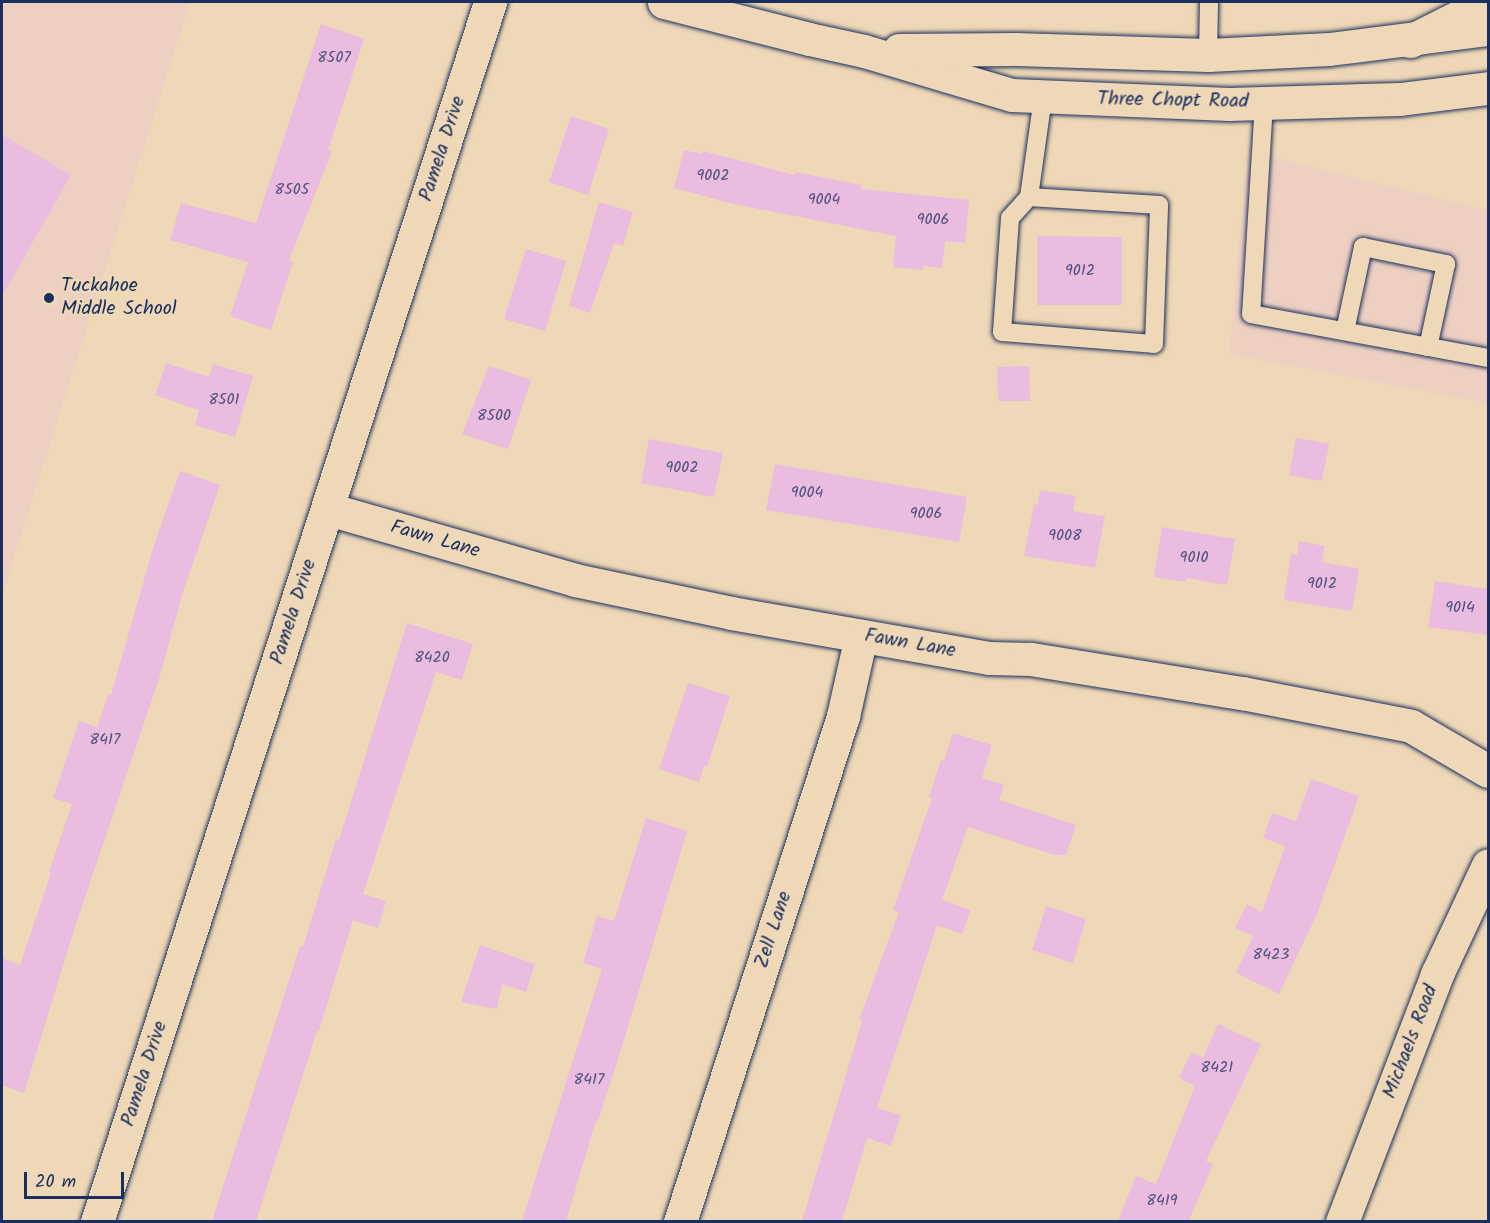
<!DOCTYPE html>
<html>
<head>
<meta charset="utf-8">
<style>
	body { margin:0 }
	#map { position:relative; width:1490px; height:1223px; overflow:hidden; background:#efd8b7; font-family:Kalam,sans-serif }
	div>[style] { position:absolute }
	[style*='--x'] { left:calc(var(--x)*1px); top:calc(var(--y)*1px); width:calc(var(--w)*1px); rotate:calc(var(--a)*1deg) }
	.built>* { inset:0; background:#eed0c3 }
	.building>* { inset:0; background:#eabce0 }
	.roads { filter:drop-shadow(0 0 2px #1b2f5e) drop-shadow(0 0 2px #1b2f5e) }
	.service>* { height:18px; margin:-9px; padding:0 9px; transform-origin:9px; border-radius:9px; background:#efd8b7 }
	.minor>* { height:33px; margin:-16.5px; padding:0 16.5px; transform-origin:16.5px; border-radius:16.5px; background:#efd8b7 }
	.tertiary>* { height:33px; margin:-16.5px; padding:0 16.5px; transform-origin:16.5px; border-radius:16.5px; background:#efd8b7 }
	.secondary>* { height:33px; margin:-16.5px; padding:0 16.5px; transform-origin:16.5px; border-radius:16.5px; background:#efd8b7 }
	.trunk>* { height:33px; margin:-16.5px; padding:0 16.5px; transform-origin:16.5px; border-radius:16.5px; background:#efd8b7 }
	.dots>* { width:16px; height:16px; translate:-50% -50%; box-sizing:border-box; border:3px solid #efd8b7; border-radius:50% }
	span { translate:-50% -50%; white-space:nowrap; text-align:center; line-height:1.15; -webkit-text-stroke:4.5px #efd8b7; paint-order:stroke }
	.number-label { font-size:16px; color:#4f527e }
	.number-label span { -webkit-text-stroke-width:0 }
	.street-label { font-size:20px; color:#1b2f5e }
	.poi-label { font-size:20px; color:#1b2f5e }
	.left { translate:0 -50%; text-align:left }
	.frame { position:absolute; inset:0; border:3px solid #1b2f5e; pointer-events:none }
	.scale { position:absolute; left:24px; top:1172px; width:100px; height:27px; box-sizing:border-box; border:3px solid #1b2f5e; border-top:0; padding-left:8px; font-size:18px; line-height:21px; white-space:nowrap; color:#1b2f5e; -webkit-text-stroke:4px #efd8b7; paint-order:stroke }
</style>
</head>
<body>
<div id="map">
	<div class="built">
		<div style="clip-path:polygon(2px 2px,190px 2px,2px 595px)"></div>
		<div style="clip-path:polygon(1248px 152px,1488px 210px,1488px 403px,1229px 354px)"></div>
	</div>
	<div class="building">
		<div style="clip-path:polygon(321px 24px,364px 39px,328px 150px,332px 151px,289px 260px,293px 262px,271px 330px,230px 316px,248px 262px,170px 240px,181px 203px,256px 223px)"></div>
		<div style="clip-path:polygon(571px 116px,609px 129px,588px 195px,549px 182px)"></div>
		<div style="clip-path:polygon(2px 135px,71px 175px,2px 296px)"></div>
		<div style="clip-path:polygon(684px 150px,701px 154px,703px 151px,794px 175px,795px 172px,862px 185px,861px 189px,969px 200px,965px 243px,945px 241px,942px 268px,923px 266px,923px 270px,893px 267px,896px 236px,734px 204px,674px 188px)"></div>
		<div style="clip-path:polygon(599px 202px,633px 212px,623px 246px,614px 243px,590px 313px,569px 306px)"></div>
		<div style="clip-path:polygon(1037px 236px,1122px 237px,1122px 305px,1037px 305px)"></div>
		<div style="clip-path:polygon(526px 249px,566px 261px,545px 331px,504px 319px)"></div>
		<div style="clip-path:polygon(166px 363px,209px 377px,213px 364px,253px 376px,235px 437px,195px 425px,199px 410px,155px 395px)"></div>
		<div style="clip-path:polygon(489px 366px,531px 380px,508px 449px,462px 434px)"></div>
		<div style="clip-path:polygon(1029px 366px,1030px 401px,998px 401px,997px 367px)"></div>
		<div style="clip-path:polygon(1296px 438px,1329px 444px,1322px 481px,1289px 475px)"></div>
		<div style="clip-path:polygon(649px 439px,723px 453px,714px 497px,641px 483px)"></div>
		<div style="clip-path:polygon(775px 464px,967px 497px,959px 542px,766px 510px)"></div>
		<div style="clip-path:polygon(180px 471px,220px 485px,182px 595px,160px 676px,74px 930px,24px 1093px,2px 1085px,2px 958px,20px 965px,51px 873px,49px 872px,72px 804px,53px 798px,79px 721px,97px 727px,108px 695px,111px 695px,154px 545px)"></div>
		<div style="clip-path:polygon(1040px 490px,1076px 496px,1073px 511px,1105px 516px,1095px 568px,1024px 556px,1034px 504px,1038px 505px)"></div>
		<div style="clip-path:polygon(1162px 527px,1235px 539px,1227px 585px,1187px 578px,1186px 582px,1154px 577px)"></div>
		<div style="clip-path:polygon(1299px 541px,1325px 546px,1322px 562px,1359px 569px,1352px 611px,1284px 600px,1291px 554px,1297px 555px)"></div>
		<div style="clip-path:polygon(1435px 581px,1488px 589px,1488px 635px,1428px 627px)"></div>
		<div style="clip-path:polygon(407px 623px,473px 644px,462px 680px,436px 672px,363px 894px,386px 901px,378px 928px,353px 920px,319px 1031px,317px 1031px,256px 1221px,212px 1221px,300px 946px,303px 947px,336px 839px,339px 840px)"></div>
		<div style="clip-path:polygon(688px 683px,730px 696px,707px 767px,704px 766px,699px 782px,659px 769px)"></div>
		<div style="clip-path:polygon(953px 733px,992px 745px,982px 778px,1004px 785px,999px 800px,1076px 825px,1066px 855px,1055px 855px,968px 827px,942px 900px,971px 910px,962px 934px,937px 925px,877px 1108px,901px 1115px,891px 1146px,867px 1138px,842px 1221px,802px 1221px,862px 1021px,859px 1020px,899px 912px,893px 910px,932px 798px,929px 797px,941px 760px,944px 761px)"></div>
		<div style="clip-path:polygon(1311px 779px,1359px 796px,1317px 914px,1279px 994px,1236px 973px,1253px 936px,1235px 928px,1247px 904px,1262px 912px,1285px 846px,1263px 838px,1272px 813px,1296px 821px)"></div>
		<div style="clip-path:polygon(646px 818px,687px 831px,620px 1053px,598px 1121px,596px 1120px,566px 1221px,522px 1221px,602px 969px,583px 963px,597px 916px,614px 921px)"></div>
		<div style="clip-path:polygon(1046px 906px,1086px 919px,1073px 963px,1032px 950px)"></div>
		<div style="clip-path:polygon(480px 945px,535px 964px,526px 992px,502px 984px,497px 1009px,461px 1002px)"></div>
		<div style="clip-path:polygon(1218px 1024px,1261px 1044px,1206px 1161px,1213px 1164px,1189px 1221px,1118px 1221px,1136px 1176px,1156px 1184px,1195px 1086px,1179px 1078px,1191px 1052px,1203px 1058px)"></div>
	</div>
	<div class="roads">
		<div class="service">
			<div style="--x:1208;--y:55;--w:53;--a:-88.9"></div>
			<div style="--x:1264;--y:103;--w:211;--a:93.5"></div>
			<div style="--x:1251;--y:314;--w:241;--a:10.5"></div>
			<div style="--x:1029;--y:197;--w:28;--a:132"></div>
			<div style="--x:1010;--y:218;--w:114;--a:94"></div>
			<div style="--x:1002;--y:332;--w:152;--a:4.5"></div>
			<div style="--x:1154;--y:344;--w:139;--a:-87.9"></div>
			<div style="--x:1159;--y:205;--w:130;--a:-176.5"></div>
			<div style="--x:1029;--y:197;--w:101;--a:-82"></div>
			<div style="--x:1345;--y:331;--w:86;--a:-77.9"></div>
			<div style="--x:1363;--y:247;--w:85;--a:11.6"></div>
			<div style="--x:1446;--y:264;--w:85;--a:102.2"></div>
		</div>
		<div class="minor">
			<div style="--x:328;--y:509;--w:257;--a:16"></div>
			<div style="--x:575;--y:580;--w:159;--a:11.9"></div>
			<div style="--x:731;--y:613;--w:262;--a:9.9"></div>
			<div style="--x:989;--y:658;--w:42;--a:1.4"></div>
			<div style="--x:1031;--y:659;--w:214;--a:9.2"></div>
			<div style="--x:1242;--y:693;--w:172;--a:11"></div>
			<div style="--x:1411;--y:726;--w:89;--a:30.3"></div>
			<div style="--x:97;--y:1222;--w:1282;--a:-72.14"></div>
			<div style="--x:680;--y:1222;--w:532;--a:-72.14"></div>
			<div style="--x:843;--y:716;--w:82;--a:-77.3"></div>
		</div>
		<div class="tertiary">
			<div style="--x:1342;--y:1222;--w:266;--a:-69"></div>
			<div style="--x:1437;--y:974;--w:120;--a:-64.9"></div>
		</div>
		<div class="secondary">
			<div style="--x:664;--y:2;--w:150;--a:14.3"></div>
			<div style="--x:809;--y:39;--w:56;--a:12.3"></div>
			<div style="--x:864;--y:51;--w:154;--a:16.6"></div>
			<div style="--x:1012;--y:95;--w:217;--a:2.4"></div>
			<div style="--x:1229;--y:104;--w:171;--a:-1.7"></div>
			<div style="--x:1400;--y:99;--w:89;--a:-7.1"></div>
			<div style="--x:899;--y:50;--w:116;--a:-0.5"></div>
			<div style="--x:1015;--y:49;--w:193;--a:1.8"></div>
			<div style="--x:1208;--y:55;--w:121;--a:-2.8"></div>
			<div style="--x:1329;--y:49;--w:160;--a:-7.2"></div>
		</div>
		<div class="trunk">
			<div style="--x:1410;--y:41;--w:87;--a:-26.6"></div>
		</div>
	</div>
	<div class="dots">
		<div style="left:49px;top:298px;background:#1b2f5e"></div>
	</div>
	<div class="number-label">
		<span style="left:334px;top:58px">8507</span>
		<span style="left:713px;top:176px">9002</span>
		<span style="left:292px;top:190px">8505</span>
		<span style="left:824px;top:200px">9004</span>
		<span style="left:933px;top:220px">9006</span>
		<span style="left:1080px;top:271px">9012</span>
		<span style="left:224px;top:400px">8501</span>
		<span style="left:494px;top:416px">8500</span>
		<span style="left:682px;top:468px">9002</span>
		<span style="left:807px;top:493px">9004</span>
		<span style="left:926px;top:514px">9006</span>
		<span style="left:1065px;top:536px">9008</span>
		<span style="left:1194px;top:558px">9010</span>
		<span style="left:1322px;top:584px">9012</span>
		<span style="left:1460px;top:608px">9014</span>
		<span style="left:432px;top:658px">8420</span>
		<span style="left:105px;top:740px">8417</span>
		<span style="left:1271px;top:955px">8423</span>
		<span style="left:1217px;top:1068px">8421</span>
		<span style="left:589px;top:1080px">8417</span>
		<span style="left:1162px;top:1201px">8419</span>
	</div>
	<div class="street-label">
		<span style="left:1173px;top:101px;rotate:1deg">Three Chopt Road</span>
		<span style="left:443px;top:149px;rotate:-72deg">Pamela Drive</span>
		<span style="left:435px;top:540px;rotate:16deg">Fawn Lane</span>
		<span style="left:294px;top:612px;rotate:-72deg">Pamela Drive</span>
		<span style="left:910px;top:644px;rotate:10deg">Fawn Lane</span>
		<span style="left:774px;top:930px;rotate:-72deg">Zell Lane</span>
		<span style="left:1411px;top:1042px;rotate:-69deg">Michaels Road</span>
		<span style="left:145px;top:1074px;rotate:-72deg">Pamela Drive</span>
	</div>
	<div class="poi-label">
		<span class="left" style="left:61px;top:298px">Tuckahoe<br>Middle School</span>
	</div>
	<div class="frame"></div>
	<div class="scale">20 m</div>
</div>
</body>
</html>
